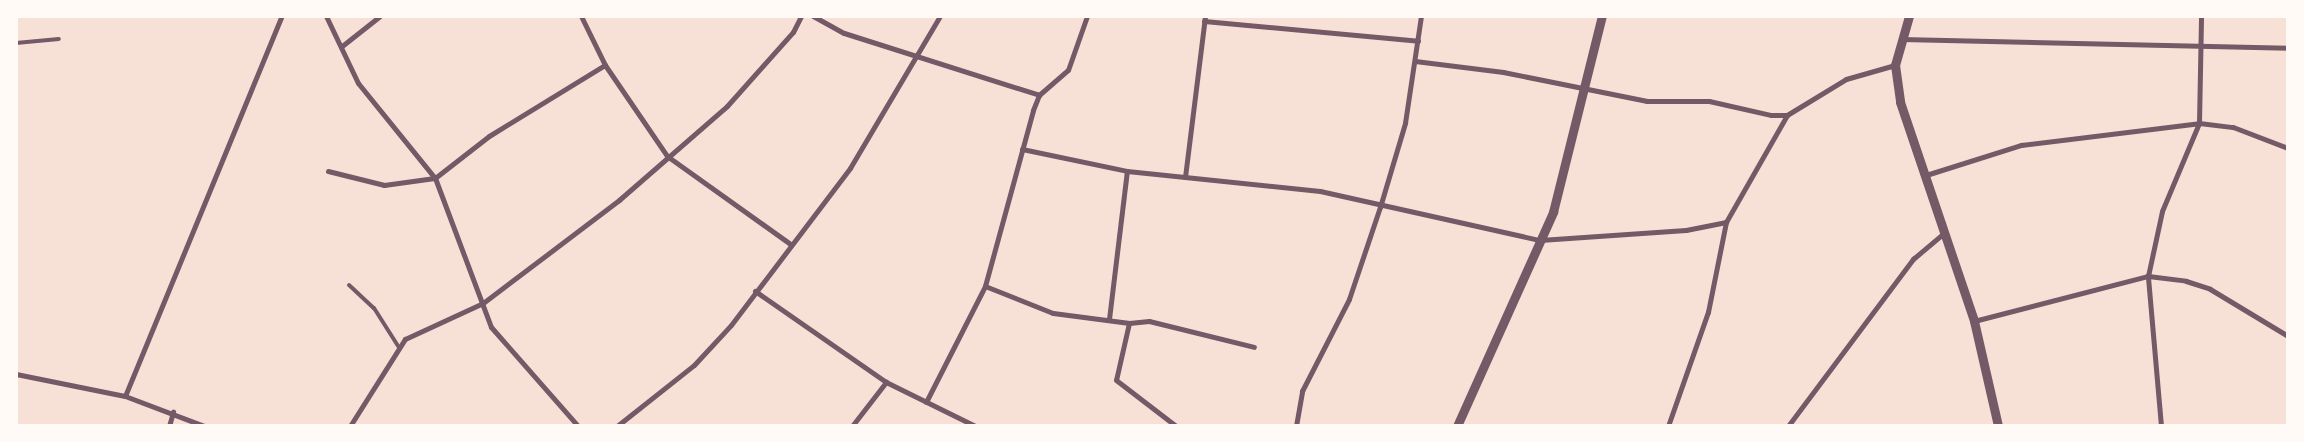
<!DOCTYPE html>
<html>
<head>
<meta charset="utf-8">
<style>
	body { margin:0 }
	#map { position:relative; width:2304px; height:442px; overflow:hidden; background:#f7e1d7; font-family:"Times New Roman",serif }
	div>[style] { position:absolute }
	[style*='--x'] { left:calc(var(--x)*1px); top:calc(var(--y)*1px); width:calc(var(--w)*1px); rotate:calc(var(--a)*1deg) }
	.service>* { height:4px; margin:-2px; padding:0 2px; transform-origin:2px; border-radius:2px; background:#755966 }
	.minor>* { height:5px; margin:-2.5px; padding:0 2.5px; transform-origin:2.5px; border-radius:2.5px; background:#755966 }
	.tertiary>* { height:9px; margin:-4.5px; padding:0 4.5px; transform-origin:4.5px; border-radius:4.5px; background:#755966 }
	span { translate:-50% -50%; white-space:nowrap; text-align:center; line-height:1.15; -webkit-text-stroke:4px #fffaf5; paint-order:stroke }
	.frame { position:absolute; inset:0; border:18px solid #fffaf5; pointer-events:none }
</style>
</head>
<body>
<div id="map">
	<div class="service">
		<div style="--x:16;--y:43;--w:43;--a:-5.3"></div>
		<div style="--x:349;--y:285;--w:34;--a:43"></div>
		<div style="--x:374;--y:308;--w:45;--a:57.7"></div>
	</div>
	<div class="minor">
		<div style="--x:326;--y:16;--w:74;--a:64.5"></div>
		<div style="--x:358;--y:83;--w:122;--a:51"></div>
		<div style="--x:435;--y:178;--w:159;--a:69.4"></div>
		<div style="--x:491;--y:327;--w:132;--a:48.7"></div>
		<div style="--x:581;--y:16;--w:55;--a:63.9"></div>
		<div style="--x:605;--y:65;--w:110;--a:55.7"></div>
		<div style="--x:667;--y:156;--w:150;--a:35.5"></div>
		<div style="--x:813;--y:16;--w:35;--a:29"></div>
		<div style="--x:844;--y:33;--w:205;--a:17.6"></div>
		<div style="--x:1204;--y:21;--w:215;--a:5.3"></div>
		<div style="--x:1901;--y:39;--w:387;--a:1.3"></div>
		<div style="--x:342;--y:46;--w:48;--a:-38.3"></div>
		<div style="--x:1415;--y:61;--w:89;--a:7.1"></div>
		<div style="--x:1503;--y:72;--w:147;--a:11.4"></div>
		<div style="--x:1647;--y:101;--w:62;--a:0"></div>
		<div style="--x:1709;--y:101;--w:64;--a:12.7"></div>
		<div style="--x:1771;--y:115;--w:16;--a:0"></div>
		<div style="--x:1787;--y:115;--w:69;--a:-31.4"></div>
		<div style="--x:1846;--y:79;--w:51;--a:-15.9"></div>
		<div style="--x:1022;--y:149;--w:107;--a:11.8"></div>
		<div style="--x:1127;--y:171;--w:194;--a:5.9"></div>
		<div style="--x:1320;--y:191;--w:225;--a:12.6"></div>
		<div style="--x:1540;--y:240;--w:146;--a:-3.9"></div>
		<div style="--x:1686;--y:230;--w:41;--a:-11.3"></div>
		<div style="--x:328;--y:171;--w:58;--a:14"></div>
		<div style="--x:384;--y:185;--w:51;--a:-7.8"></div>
		<div style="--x:435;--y:178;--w:68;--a:-37.9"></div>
		<div style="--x:489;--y:136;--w:136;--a:-31.5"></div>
		<div style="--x:1926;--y:175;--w:100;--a:-17.5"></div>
		<div style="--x:2021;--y:145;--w:179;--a:-7"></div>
		<div style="--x:2199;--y:123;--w:34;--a:7"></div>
		<div style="--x:2233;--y:127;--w:59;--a:20.9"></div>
		<div style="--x:1185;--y:177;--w:162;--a:-82.9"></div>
		<div style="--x:985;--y:286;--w:73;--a:21.7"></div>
		<div style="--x:1053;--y:313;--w:77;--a:7.5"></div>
		<div style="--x:1129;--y:323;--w:20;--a:-6"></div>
		<div style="--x:1149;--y:321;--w:108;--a:13.9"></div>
		<div style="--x:755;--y:291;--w:160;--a:34.8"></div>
		<div style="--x:886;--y:382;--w:99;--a:26.3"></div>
		<div style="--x:1109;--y:319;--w:149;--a:-83.1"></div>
		<div style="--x:1974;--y:321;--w:180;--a:-14.5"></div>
		<div style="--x:2148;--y:276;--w:38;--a:7"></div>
		<div style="--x:2186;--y:281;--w:25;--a:18"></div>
		<div style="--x:2210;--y:289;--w:91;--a:31.1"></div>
		<div style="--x:1129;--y:323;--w:58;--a:102.8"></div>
		<div style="--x:1116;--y:380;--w:76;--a:37.5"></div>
		<div style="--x:16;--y:374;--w:111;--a:11.4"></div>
		<div style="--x:125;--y:396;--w:85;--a:20.8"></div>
		<div style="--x:125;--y:396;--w:411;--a:-67.6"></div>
		<div style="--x:926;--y:402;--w:130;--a:-63"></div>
		<div style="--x:985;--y:286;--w:182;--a:-74.7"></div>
		<div style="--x:1033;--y:110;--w:16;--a:-68"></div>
		<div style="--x:1039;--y:95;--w:38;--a:-41"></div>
		<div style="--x:1068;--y:70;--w:57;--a:-70.6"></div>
		<div style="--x:169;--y:426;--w:15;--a:-74"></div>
		<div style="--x:350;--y:426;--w:103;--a:-57.7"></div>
		<div style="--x:405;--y:339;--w:86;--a:-24.8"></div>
		<div style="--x:483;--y:303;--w:171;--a:-37.1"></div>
		<div style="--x:619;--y:200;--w:143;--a:-41"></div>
		<div style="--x:727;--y:106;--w:99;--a:-48.3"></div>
		<div style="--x:793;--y:32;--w:18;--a:-63"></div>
		<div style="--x:617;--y:426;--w:98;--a:-38.4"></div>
		<div style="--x:694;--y:365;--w:54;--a:-47.2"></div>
		<div style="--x:731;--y:325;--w:197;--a:-52.8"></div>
		<div style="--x:850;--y:168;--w:177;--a:-59.4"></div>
		<div style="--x:852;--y:426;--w:56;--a:-52.3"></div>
		<div style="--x:1296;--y:426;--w:36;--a:-80"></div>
		<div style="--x:1302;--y:391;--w:103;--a:-62.9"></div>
		<div style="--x:1349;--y:299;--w:97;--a:-71.4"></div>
		<div style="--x:1380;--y:207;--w:88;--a:-73.4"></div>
		<div style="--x:1405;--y:123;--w:108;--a:-81.5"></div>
		<div style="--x:1668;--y:426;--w:121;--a:-70.7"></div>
		<div style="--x:1708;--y:312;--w:92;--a:-78.7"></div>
		<div style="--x:1726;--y:222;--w:123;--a:-60.3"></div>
		<div style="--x:1788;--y:426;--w:209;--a:-53.2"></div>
		<div style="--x:1913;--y:259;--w:39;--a:-40"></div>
		<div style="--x:2161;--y:426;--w:151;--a:-95"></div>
		<div style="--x:2148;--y:276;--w:66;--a:-77.8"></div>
		<div style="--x:2162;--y:211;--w:95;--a:-67.2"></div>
		<div style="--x:2199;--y:123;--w:107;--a:-88.9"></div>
	</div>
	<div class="tertiary">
		<div style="--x:1909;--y:16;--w:51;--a:105.9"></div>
		<div style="--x:1895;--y:65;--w:37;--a:82"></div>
		<div style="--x:1900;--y:102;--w:231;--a:71.3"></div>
		<div style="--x:1974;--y:321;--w:108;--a:77.1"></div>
		<div style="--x:1457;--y:426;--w:235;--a:-65.8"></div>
		<div style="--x:1553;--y:212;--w:202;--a:-76"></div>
	</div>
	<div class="frame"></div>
</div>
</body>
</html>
